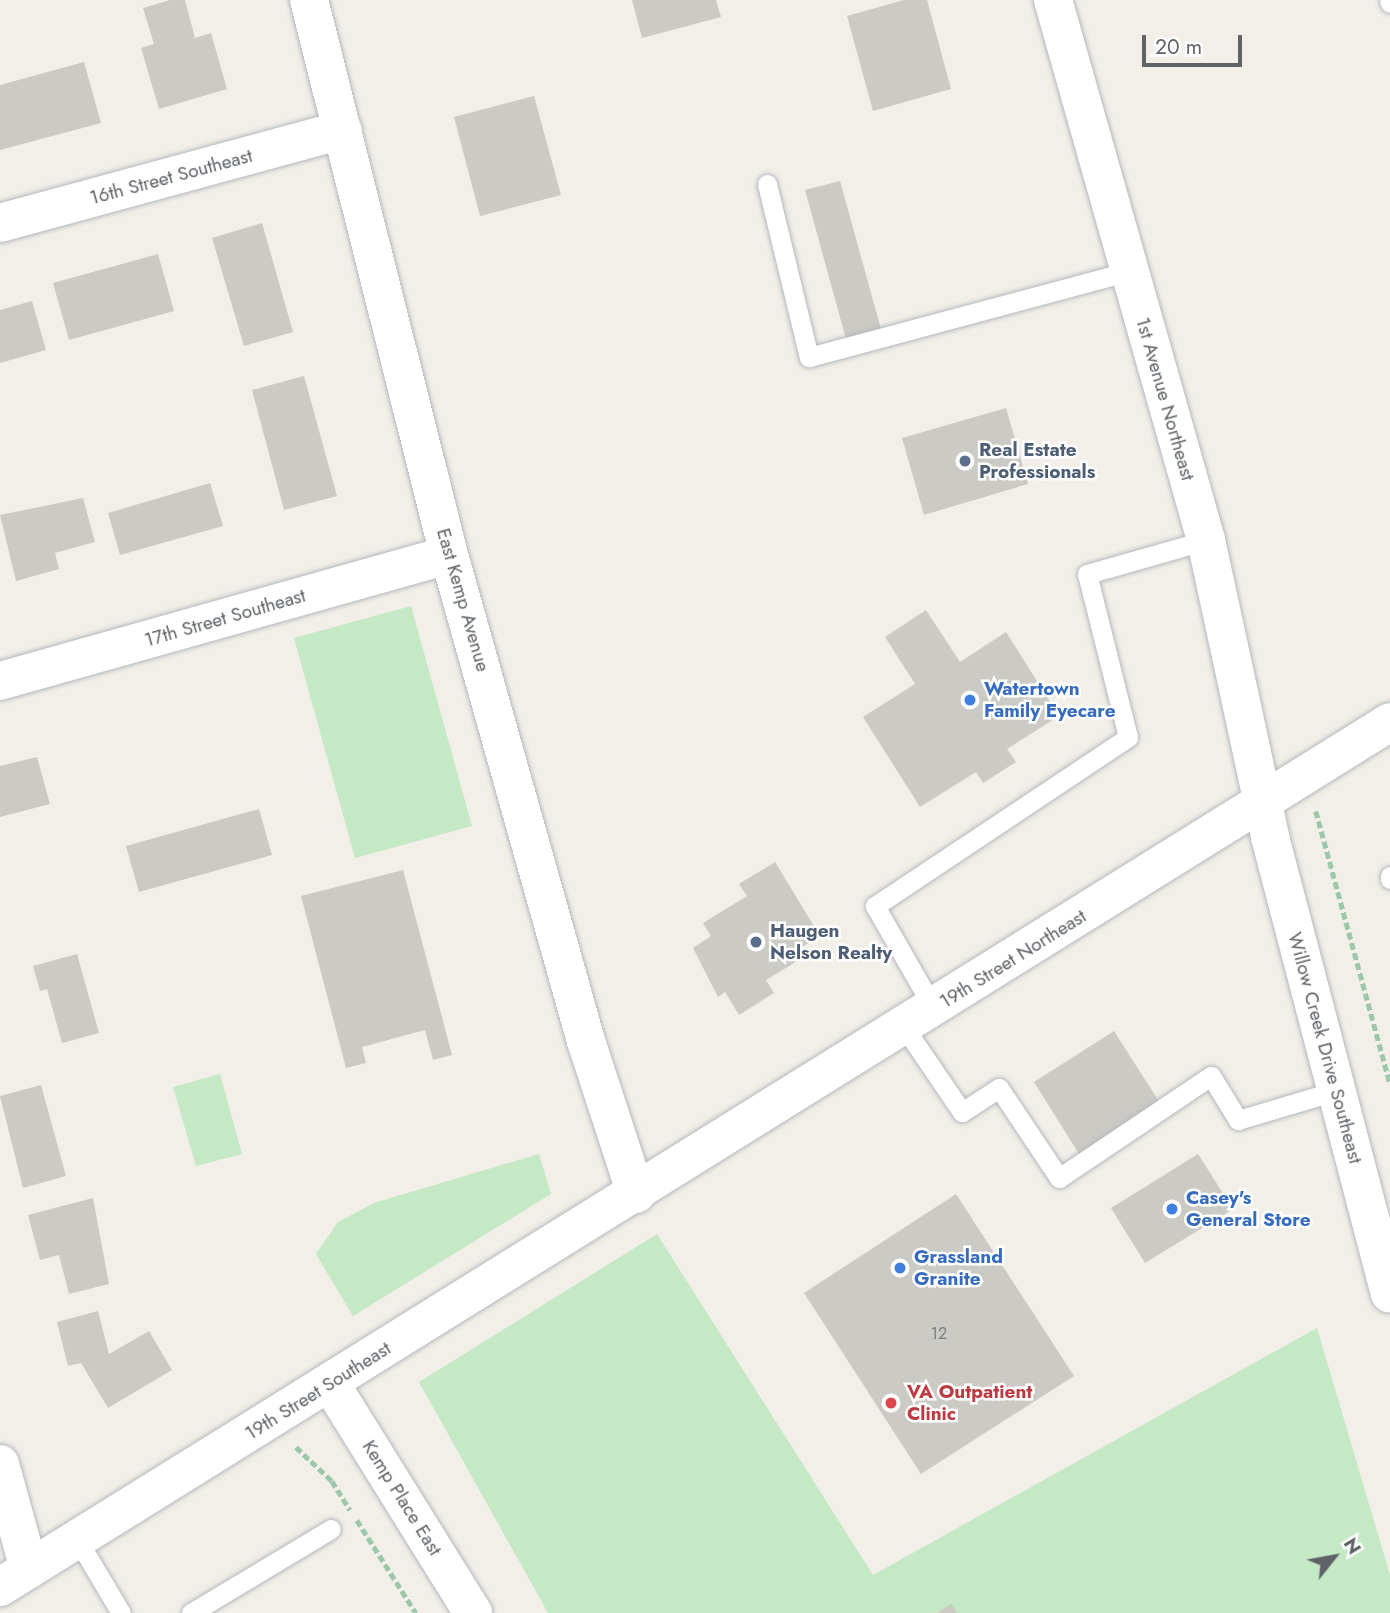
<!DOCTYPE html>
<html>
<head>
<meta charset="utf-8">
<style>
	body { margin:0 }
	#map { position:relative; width:1390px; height:1613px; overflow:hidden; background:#f1efe8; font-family:Jost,sans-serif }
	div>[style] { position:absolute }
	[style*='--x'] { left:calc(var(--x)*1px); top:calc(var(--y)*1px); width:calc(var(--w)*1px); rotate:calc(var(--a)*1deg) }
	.green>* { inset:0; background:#c5e8c5 }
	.building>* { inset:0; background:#cccac5 }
	.path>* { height:4.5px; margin-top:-2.25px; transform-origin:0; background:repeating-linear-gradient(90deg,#9cc7a9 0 7px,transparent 0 10.5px) }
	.roads { filter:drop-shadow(0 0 2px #b5b8bc) drop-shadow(0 0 2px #b5b8bc) }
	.lane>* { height:19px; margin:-9.5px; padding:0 9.5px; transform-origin:9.5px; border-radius:9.5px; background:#fff }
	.street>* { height:38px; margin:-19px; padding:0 19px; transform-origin:19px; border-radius:19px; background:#fff }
	.secondary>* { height:38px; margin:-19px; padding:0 19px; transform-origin:19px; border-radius:19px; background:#fff }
	.dots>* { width:19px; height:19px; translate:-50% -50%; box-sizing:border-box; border:4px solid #fff; border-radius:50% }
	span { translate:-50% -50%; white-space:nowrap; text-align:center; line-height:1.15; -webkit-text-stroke:5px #fff; paint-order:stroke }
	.number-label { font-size:16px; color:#7a7d7f }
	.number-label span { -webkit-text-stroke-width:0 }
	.street-label { font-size:19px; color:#5f6368 }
	.service-label { font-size:19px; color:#4e5e75; font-weight:700 }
	.left { translate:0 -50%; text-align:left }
	.shop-label { font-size:19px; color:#366cbe; font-weight:700 }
	.health-label { font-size:19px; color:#be3a42; font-weight:700 }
	.north { position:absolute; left:1299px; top:1522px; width:70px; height:70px; -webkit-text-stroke:5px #fff; paint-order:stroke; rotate:59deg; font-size:19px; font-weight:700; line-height:28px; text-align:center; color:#5f6368 }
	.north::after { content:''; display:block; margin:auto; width:24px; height:32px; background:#5f6368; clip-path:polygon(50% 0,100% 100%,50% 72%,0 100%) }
	.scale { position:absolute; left:1142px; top:35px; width:100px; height:32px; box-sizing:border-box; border:4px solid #5f6368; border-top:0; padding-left:9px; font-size:21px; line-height:24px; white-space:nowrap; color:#5f6368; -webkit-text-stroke:5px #fff; paint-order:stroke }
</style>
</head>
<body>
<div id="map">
	<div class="green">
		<div style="clip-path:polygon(411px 606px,472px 826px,355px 858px,294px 638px)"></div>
		<div style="clip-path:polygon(220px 1074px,242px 1154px,196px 1166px,173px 1087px)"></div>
		<div style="clip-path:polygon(539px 1154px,551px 1194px,353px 1316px,316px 1254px,338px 1222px,374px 1203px)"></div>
		<div style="clip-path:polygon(657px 1234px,873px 1575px,1317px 1328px,1390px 1575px,1390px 1613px,548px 1613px,419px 1382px)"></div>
	</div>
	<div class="building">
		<div style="clip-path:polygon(170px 0,185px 0,195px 38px,211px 33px,227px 89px,159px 109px,141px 48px,154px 44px,143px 8px)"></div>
		<div style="clip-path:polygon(632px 0,716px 0,721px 17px,642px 38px)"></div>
		<div style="clip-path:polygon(904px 0,927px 0,951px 89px,873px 111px,847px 16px)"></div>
		<div style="clip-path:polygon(84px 62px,101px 123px,0 150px,0 85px)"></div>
		<div style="clip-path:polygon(534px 96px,561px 195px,480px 216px,454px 117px)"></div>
		<div style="clip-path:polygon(840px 181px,881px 329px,846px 339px,805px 190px)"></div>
		<div style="clip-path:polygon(262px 223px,293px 332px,244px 346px,212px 238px)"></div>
		<div style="clip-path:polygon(158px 254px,174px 311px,69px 340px,53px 283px)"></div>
		<div style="clip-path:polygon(32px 301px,46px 350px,0 363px,0 310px)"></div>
		<div style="clip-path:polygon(304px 376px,337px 496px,284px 510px,252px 390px)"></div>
		<div style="clip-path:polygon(1006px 408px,1028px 484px,924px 515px,902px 438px)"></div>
		<div style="clip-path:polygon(210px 483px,223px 526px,120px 555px,108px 513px)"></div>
		<div style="clip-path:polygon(83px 498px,95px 542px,55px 553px,59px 569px,16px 581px,0 515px)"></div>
		<div style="clip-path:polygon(926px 610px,960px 662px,1006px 632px,1059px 716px,1007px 749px,1016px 762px,983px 783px,976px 772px,920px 807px,863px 717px,915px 684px,885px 637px)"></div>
		<div style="clip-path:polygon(37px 757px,50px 804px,0 817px,0 766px)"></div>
		<div style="clip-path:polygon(259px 809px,272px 855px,139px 892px,126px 846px)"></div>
		<div style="clip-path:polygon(775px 862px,820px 936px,794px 952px,799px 960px,766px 980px,774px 993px,739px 1015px,725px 992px,718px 997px,693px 948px,711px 936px,703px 923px,747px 896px,739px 884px)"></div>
		<div style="clip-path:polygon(403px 870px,452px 1055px,433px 1060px,425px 1030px,362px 1047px,366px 1063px,346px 1068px,301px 896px)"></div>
		<div style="clip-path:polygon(77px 954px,99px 1033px,62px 1043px,47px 989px,40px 991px,33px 966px)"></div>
		<div style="clip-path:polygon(1114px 1031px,1160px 1103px,1079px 1154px,1034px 1082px)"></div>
		<div style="clip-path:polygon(41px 1085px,66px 1176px,23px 1188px,0 1096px)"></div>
		<div style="clip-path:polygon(1198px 1154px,1233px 1209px,1145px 1263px,1111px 1208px)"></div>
		<div style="clip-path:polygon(956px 1194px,1074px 1376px,921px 1474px,804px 1293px)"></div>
		<div style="clip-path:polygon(93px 1198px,109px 1284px,69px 1294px,59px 1255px,40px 1260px,28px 1215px)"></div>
		<div style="clip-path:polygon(98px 1311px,109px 1354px,149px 1331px,172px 1370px,108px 1408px,81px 1363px,68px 1366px,57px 1322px)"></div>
		<div style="clip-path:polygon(951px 1604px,957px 1613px,937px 1613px)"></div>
	</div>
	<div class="path">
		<div style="--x:1316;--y:811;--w:283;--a:74.8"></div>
		<div style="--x:296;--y:1447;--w:50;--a:43.4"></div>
		<div style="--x:332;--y:1481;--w:34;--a:58"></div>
		<div style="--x:357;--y:1520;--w:110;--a:57.6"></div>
	</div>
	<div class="roads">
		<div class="lane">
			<div style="--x:1389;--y:0;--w:3;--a:72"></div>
			<div style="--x:767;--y:184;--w:178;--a:76.4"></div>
			<div style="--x:809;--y:357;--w:331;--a:-15"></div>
			<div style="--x:1390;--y:876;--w:3;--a:90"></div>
			<div style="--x:934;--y:1009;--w:119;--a:-119.8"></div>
			<div style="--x:875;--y:906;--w:304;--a:-33.7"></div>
			<div style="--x:1128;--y:737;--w:168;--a:-104.1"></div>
			<div style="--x:1087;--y:574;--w:124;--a:-15.9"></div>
			<div style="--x:904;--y:1027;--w:103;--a:55.7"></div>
			<div style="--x:962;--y:1112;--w:44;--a:-33"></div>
			<div style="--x:999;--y:1088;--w:108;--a:56.3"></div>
			<div style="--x:1059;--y:1178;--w:183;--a:-33.9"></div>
			<div style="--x:1211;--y:1076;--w:52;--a:58.5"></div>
			<div style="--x:1238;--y:1120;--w:101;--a:-16.6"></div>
			<div style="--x:77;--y:1539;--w:86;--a:59.3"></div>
			<div style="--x:191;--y:1613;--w:163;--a:-31"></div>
		</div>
		<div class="street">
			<div style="--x:309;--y:0;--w:572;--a:75.84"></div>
			<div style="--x:449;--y:555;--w:505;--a:74.26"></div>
			<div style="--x:586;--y:1041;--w:161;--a:71.9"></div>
			<div style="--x:0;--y:223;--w:355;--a:-15.2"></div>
			<div style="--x:0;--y:681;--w:466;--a:-15.7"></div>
			<div style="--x:330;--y:1383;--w:271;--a:58.1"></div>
			<div style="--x:0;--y:1464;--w:109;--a:74.6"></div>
		</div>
		<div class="secondary">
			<div style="--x:1053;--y:0;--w:561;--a:74.18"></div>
			<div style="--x:1206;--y:540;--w:304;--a:77.8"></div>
			<div style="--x:1270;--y:837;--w:472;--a:75.3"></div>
			<div style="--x:0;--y:1587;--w:1637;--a:-31.89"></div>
		</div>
	</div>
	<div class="dots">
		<div style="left:965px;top:461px;background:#5c6f8a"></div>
		<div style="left:970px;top:700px;background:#3f7fe0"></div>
		<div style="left:756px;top:942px;background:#5c6f8a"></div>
		<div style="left:1172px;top:1209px;background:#3f7fe0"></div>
		<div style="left:900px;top:1268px;background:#3f7fe0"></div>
		<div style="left:891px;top:1403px;background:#e0444e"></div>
	</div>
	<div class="number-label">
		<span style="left:939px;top:1334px">12</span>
	</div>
	<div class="street-label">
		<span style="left:171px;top:177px;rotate:-15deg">16th Street Southeast</span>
		<span style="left:1165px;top:399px;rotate:74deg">1st Avenue Northeast</span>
		<span style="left:463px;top:600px;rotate:74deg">East Kemp Avenue</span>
		<span style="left:225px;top:618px;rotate:-16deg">17th Street Southeast</span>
		<span style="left:1013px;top:959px;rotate:-32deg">19th Street Northeast</span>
		<span style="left:1325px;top:1048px;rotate:75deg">Willow Creek Drive Southeast</span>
		<span style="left:318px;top:1391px;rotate:-32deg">19th Street Southeast</span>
		<span style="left:402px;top:1498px;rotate:58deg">Kemp Place East</span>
	</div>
	<div class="service-label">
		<span class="left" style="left:979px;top:461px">Real Estate<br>Professionals</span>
		<span class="left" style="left:770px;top:942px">Haugen<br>Nelson Realty</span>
	</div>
	<div class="shop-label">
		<span class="left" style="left:984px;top:700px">Watertown<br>Family Eyecare</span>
		<span class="left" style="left:1186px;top:1209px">Casey's<br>General Store</span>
		<span class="left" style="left:914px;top:1268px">Grassland<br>Granite</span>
	</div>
	<div class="health-label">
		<span class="left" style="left:907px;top:1403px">VA Outpatient<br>Clinic</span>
	</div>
	<div class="north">N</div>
	<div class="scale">20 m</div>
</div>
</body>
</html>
